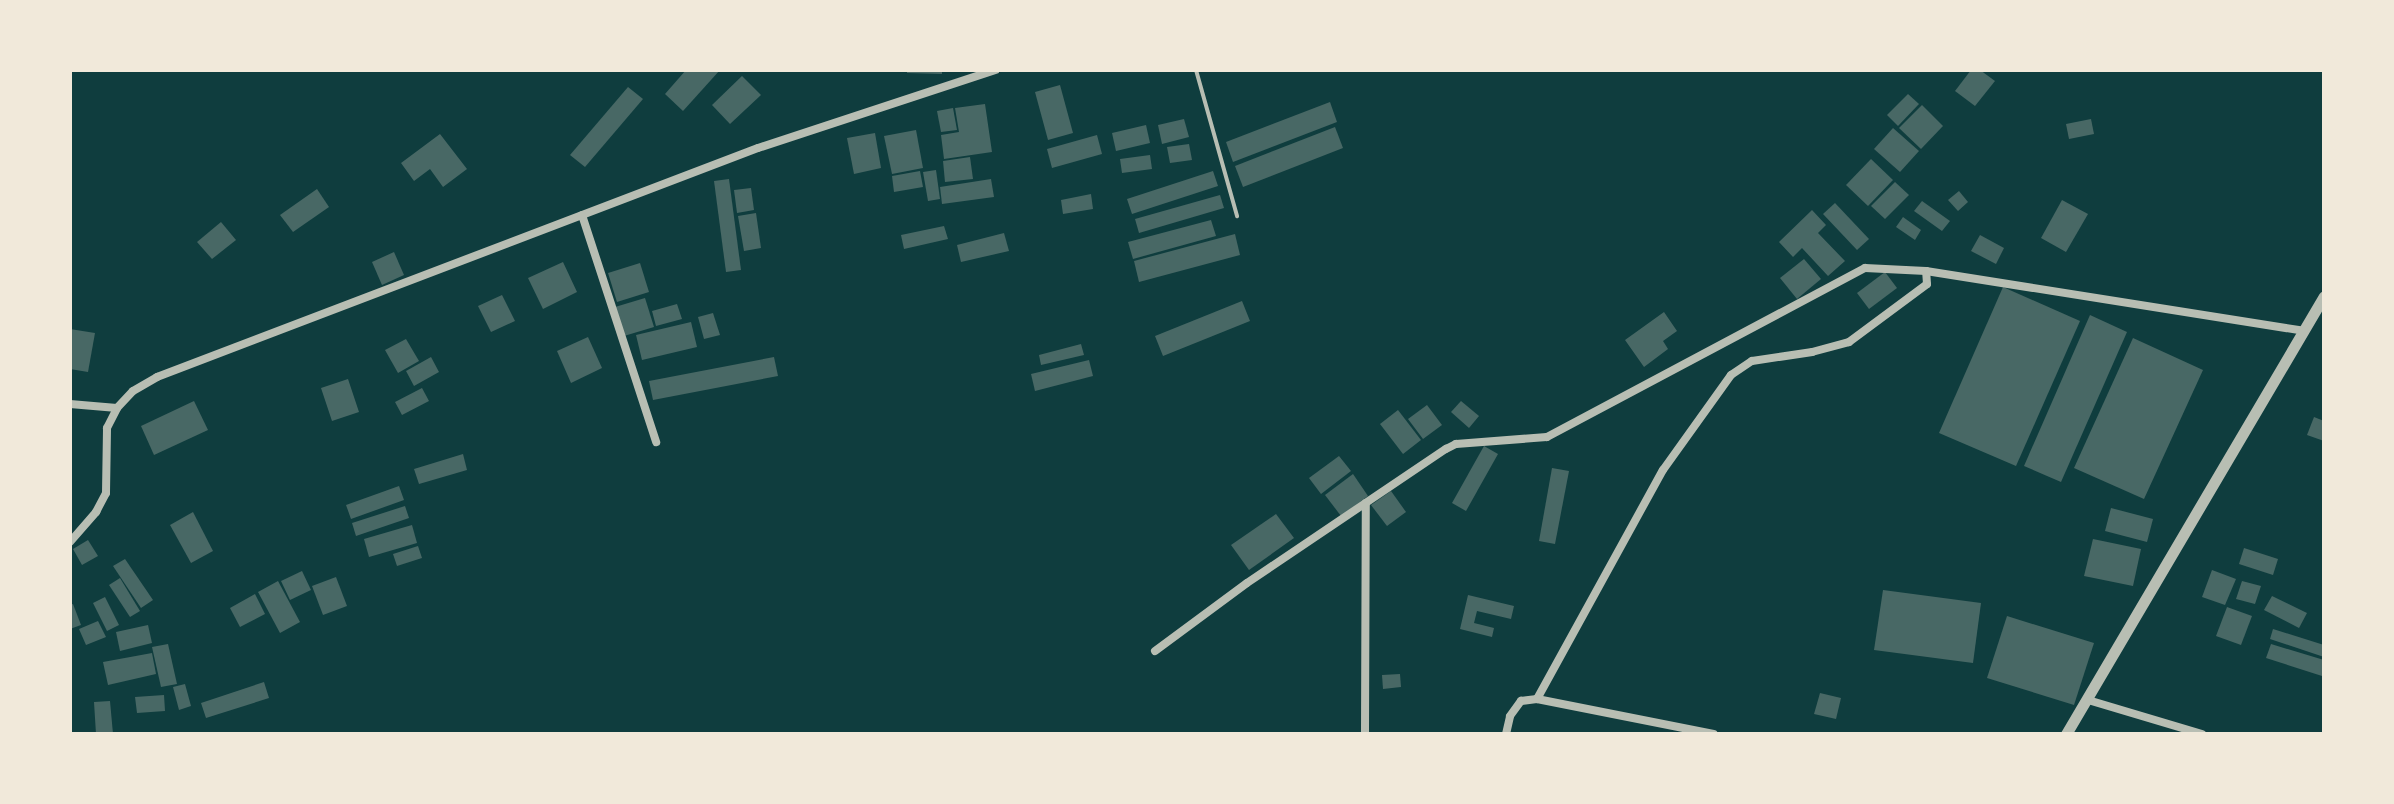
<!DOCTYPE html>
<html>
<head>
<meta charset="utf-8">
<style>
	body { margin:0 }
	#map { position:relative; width:2394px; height:804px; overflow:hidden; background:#0f3d3e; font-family:"Open Sans",sans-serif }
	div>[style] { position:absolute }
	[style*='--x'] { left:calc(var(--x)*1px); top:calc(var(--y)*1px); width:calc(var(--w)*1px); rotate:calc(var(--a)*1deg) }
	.building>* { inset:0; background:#486865 }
	.service>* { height:4px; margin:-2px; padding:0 2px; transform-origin:2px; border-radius:2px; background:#b8beb3 }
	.minor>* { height:8px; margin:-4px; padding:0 4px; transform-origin:4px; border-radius:4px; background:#b8beb3 }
	.tertiary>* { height:11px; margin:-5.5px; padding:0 5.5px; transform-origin:5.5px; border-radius:5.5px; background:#b8beb3 }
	span { translate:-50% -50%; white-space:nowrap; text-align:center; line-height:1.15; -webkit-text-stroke:7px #f1e9da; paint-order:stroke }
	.frame { position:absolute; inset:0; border:72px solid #f1e9da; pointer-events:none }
</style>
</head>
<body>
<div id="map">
	<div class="building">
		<div style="clip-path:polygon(686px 70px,720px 70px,683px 111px,665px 94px)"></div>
		<div style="clip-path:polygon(907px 70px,942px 70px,942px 74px,907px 73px)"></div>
		<div style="clip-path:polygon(1971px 70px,1980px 70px,1995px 81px,1975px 106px,1955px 91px)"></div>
		<div style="clip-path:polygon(742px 76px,761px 95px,730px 124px,712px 105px)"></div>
		<div style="clip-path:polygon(1060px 85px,1073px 133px,1048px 140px,1035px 92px)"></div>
		<div style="clip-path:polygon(628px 87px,643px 99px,585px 167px,570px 155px)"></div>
		<div style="clip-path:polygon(1908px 94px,1919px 104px,1898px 126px,1887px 115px)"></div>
		<div style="clip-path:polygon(1330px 102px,1337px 122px,1233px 162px,1226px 142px)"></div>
		<div style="clip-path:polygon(985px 104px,992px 152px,944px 159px,941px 135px,959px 132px,955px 108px)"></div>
		<div style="clip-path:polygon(1922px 105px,1943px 126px,1921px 149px,1899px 128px)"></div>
		<div style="clip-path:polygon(953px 108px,957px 130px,941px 132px,937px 111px)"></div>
		<div style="clip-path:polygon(1184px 119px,1189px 137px,1162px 144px,1158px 125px)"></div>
		<div style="clip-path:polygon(2091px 119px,2094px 134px,2069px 139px,2066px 124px)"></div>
		<div style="clip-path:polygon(1146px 125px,1150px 143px,1116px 151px,1112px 133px)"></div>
		<div style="clip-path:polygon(1335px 127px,1343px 148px,1243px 187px,1235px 166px)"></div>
		<div style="clip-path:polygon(1893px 128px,1919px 151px,1900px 172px,1874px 149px)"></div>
		<div style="clip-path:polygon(916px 130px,923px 168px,892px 174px,884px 136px)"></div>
		<div style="clip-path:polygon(875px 133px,881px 168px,854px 174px,847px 138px)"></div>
		<div style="clip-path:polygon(440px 134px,467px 169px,443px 187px,430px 169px,414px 181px,401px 163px)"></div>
		<div style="clip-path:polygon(1097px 135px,1102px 154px,1052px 168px,1047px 149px)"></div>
		<div style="clip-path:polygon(1189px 144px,1192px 160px,1170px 163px,1167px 147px)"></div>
		<div style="clip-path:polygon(1150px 155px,1152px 169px,1122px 173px,1120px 159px)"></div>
		<div style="clip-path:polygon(970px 157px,973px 179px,945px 182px,943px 161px)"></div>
		<div style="clip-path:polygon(1871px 159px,1893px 180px,1868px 206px,1846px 185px)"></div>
		<div style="clip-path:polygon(936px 170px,940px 199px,928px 201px,923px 172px)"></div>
		<div style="clip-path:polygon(920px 171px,923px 187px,894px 192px,892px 176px)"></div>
		<div style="clip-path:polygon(1213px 171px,1218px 186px,1132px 214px,1127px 199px)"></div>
		<div style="clip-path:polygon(729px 179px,741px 270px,726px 272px,714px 181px)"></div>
		<div style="clip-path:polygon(991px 179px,994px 197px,942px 204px,940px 187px)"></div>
		<div style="clip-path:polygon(1895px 182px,1909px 195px,1885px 219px,1871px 206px)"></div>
		<div style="clip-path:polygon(751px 188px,754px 210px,737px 213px,734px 190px)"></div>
		<div style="clip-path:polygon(317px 189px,329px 207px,293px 232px,280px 215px)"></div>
		<div style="clip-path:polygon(1959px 191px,1968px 202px,1958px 211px,1948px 200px)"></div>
		<div style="clip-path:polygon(1091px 194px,1093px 209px,1063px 214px,1061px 200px)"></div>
		<div style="clip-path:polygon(1220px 195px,1224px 208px,1139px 233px,1135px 219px)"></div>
		<div style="clip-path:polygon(2062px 200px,2088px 214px,2066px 252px,2041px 238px)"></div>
		<div style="clip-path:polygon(1922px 201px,1950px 221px,1942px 231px,1914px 211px)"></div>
		<div style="clip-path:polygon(1835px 203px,1869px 239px,1857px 250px,1823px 214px)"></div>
		<div style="clip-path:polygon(1812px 210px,1826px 225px,1818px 233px,1845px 261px,1828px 276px,1802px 248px,1793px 257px,1779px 242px)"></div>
		<div style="clip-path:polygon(756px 213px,761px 248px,744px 251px,738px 216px)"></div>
		<div style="clip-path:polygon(1903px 217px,1921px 230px,1915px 240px,1896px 227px)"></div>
		<div style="clip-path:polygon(1211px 220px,1216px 236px,1133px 259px,1128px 242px)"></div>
		<div style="clip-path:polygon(221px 222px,236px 240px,212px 259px,197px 242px)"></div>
		<div style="clip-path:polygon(944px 226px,948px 239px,904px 249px,901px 235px)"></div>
		<div style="clip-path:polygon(1004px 233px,1009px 251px,961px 262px,957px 245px)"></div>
		<div style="clip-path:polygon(1235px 234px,1240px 255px,1139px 282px,1134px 261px)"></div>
		<div style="clip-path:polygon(1980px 235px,2004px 248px,1996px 264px,1971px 251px)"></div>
		<div style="clip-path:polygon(394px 252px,404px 275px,382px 285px,372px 262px)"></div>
		<div style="clip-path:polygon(1804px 259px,1821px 279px,1797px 299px,1780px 278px)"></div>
		<div style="clip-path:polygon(563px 262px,577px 292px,543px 309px,528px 278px)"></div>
		<div style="clip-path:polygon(640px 263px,649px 292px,617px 302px,608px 273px)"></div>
		<div style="clip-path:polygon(1885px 272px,1897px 288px,1869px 309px,1857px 293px)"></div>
		<div style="clip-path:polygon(2003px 287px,2080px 321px,2016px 466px,1939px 433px)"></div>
		<div style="clip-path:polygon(502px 295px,515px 321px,491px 332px,478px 306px)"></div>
		<div style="clip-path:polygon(645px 298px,654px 327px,624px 336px,615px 307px)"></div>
		<div style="clip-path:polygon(1242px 301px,1250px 321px,1163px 356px,1155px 336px)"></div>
		<div style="clip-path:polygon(677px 304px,682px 319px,656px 326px,652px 311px)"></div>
		<div style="clip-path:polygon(1664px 312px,1677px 331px,1663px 341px,1668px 349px,1644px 367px,1625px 340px)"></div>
		<div style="clip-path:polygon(713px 313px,720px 335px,704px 339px,698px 317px)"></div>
		<div style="clip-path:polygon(2090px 315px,2127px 332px,2061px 482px,2024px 466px)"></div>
		<div style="clip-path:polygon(691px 322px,697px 347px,642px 360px,636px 335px)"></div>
		<div style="clip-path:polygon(70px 329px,95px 333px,88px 372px,70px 369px)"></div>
		<div style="clip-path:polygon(588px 337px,602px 368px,571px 383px,557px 351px)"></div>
		<div style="clip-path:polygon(2133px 338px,2203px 370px,2144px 499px,2074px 468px)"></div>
		<div style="clip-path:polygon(406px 339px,419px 361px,398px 373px,385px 350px)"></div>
		<div style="clip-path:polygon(1081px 344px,1084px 355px,1041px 365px,1039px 355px)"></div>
		<div style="clip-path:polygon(431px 357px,439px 372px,414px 386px,406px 371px)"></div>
		<div style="clip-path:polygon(774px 357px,778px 376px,653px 400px,649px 381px)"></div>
		<div style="clip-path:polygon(1089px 360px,1093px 376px,1035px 391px,1031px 374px)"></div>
		<div style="clip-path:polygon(348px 379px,359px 412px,332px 421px,321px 388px)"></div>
		<div style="clip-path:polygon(422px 388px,429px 401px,402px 415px,395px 402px)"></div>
		<div style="clip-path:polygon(194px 401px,208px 430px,154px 455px,141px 426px)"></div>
		<div style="clip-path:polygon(1461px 401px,1479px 416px,1469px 428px,1451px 412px)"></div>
		<div style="clip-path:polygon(1427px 405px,1442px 425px,1423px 439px,1408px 419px)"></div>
		<div style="clip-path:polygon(1398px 410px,1421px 440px,1403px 454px,1380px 424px)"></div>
		<div style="clip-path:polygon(2314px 417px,2324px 421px,2324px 441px,2307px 435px)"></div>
		<div style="clip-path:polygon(1484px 446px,1498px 454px,1466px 511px,1452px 503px)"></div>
		<div style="clip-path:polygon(463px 454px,467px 470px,419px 484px,414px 469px)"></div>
		<div style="clip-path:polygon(1339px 456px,1351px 471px,1321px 494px,1309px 478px)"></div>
		<div style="clip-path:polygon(1552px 468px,1569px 471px,1555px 544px,1539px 541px)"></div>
		<div style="clip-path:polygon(1353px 474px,1368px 496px,1341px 516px,1325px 495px)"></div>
		<div style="clip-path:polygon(399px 486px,404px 500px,351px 519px,346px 505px)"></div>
		<div style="clip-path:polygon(1391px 491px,1406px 512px,1387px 526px,1371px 505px)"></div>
		<div style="clip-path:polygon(405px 506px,409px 518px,356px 536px,352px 523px)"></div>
		<div style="clip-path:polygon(2111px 508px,2153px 519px,2147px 542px,2105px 531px)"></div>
		<div style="clip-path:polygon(193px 512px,213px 551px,191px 563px,170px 525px)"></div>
		<div style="clip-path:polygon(1276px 514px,1294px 538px,1249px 570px,1231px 545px)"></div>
		<div style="clip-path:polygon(412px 525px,417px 543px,369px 557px,364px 539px)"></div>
		<div style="clip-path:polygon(2093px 539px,2141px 549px,2133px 586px,2084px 576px)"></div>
		<div style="clip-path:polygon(88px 540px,98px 556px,82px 565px,73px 549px)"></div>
		<div style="clip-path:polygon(418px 546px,422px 558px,397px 566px,393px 554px)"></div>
		<div style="clip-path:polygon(2244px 548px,2278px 559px,2273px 575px,2239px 564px)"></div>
		<div style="clip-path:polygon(125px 559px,153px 600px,141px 608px,113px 566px)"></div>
		<div style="clip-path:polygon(2212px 570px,2236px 579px,2225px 605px,2202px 597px)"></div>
		<div style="clip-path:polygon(302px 571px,311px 590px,290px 600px,281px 581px)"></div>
		<div style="clip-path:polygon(336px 577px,347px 606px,323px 615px,312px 586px)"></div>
		<div style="clip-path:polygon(120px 578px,140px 611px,130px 617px,109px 585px)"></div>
		<div style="clip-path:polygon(278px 581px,300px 622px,280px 633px,258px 592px)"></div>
		<div style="clip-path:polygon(2242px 581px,2261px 586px,2255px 604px,2236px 599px)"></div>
		<div style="clip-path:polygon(1883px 590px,1981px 603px,1973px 663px,1874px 650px)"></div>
		<div style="clip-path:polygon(255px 594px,265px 614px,240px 627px,230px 608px)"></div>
		<div style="clip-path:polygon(1468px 595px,1514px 606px,1511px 619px,1477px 611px,1474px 623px,1494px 628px,1492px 637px,1460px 629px)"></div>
		<div style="clip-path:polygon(2272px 596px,2307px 613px,2299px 628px,2264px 610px)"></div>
		<div style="clip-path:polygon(105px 597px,119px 625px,107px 631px,93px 603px)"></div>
		<div style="clip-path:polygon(73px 604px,81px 625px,70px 629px,70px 605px)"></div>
		<div style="clip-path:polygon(2227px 607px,2252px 616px,2241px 645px,2216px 636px)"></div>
		<div style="clip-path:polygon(2007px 616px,2094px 643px,2074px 705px,1987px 678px)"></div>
		<div style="clip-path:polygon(98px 621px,106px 637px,86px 645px,79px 629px)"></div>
		<div style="clip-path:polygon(148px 625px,152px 643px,120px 651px,116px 632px)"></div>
		<div style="clip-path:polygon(2273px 629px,2324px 645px,2324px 657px,2270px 639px)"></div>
		<div style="clip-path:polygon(168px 644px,177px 684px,161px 687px,152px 647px)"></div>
		<div style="clip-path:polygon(2271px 644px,2324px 660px,2322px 676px,2266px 658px)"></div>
		<div style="clip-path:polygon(152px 653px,156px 674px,108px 685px,103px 662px)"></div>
		<div style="clip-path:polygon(1400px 674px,1401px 687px,1383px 689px,1382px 675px)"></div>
		<div style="clip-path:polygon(264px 682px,269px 698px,206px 718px,201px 703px)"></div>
		<div style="clip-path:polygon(185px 684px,191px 706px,179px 710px,173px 687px)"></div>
		<div style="clip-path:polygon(1820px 693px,1841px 698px,1836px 719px,1814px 714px)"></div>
		<div style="clip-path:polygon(164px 695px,165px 711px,137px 713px,135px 697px)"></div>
		<div style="clip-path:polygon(110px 701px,113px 734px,96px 734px,94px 702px)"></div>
	</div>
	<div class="service">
		<div style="--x:1196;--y:70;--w:152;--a:74.3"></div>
	</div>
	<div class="minor">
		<div style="--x:582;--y:215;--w:239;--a:71.9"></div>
		<div style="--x:70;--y:404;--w:47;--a:4.9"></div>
		<div style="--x:70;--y:542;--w:40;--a:-49"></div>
		<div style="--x:96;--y:512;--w:21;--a:-62"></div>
		<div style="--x:106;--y:493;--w:65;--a:-89.1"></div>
		<div style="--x:107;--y:428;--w:22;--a:-63"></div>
		<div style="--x:117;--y:408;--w:23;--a:-47"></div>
		<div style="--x:133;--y:391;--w:28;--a:-30"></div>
		<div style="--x:157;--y:377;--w:643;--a:-20.86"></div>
		<div style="--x:758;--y:148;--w:250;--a:-18.2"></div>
		<div style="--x:1155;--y:651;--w:114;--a:-36.5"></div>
		<div style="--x:1247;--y:583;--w:240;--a:-34"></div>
		<div style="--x:1446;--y:449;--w:11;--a:-27"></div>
		<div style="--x:1456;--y:444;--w:91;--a:-4.4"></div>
		<div style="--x:1547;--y:437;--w:360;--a:-28"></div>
		<div style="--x:1865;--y:268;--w:61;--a:2.8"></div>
		<div style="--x:1926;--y:271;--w:384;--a:9"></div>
		<div style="--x:1537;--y:699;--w:261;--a:-61.2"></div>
		<div style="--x:1663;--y:470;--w:117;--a:-54.4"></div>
		<div style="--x:1731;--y:375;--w:25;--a:-34"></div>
		<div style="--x:1752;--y:361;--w:61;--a:-8.5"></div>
		<div style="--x:1812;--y:352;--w:38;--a:-15"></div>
		<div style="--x:1849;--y:342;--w:97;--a:-36.6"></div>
		<div style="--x:1927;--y:284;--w:13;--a:-94"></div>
		<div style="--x:2088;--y:700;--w:119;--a:16.6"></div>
		<div style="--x:1365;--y:734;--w:231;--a:-89.8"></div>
		<div style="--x:1506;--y:734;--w:18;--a:-77"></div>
		<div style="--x:1510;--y:716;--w:19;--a:-54"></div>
		<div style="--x:1521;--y:701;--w:16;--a:-7"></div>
		<div style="--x:1537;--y:699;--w:180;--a:11.2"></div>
	</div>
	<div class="tertiary">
		<div style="--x:2066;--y:734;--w:508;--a:-59.5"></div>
	</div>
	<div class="frame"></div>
</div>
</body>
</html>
